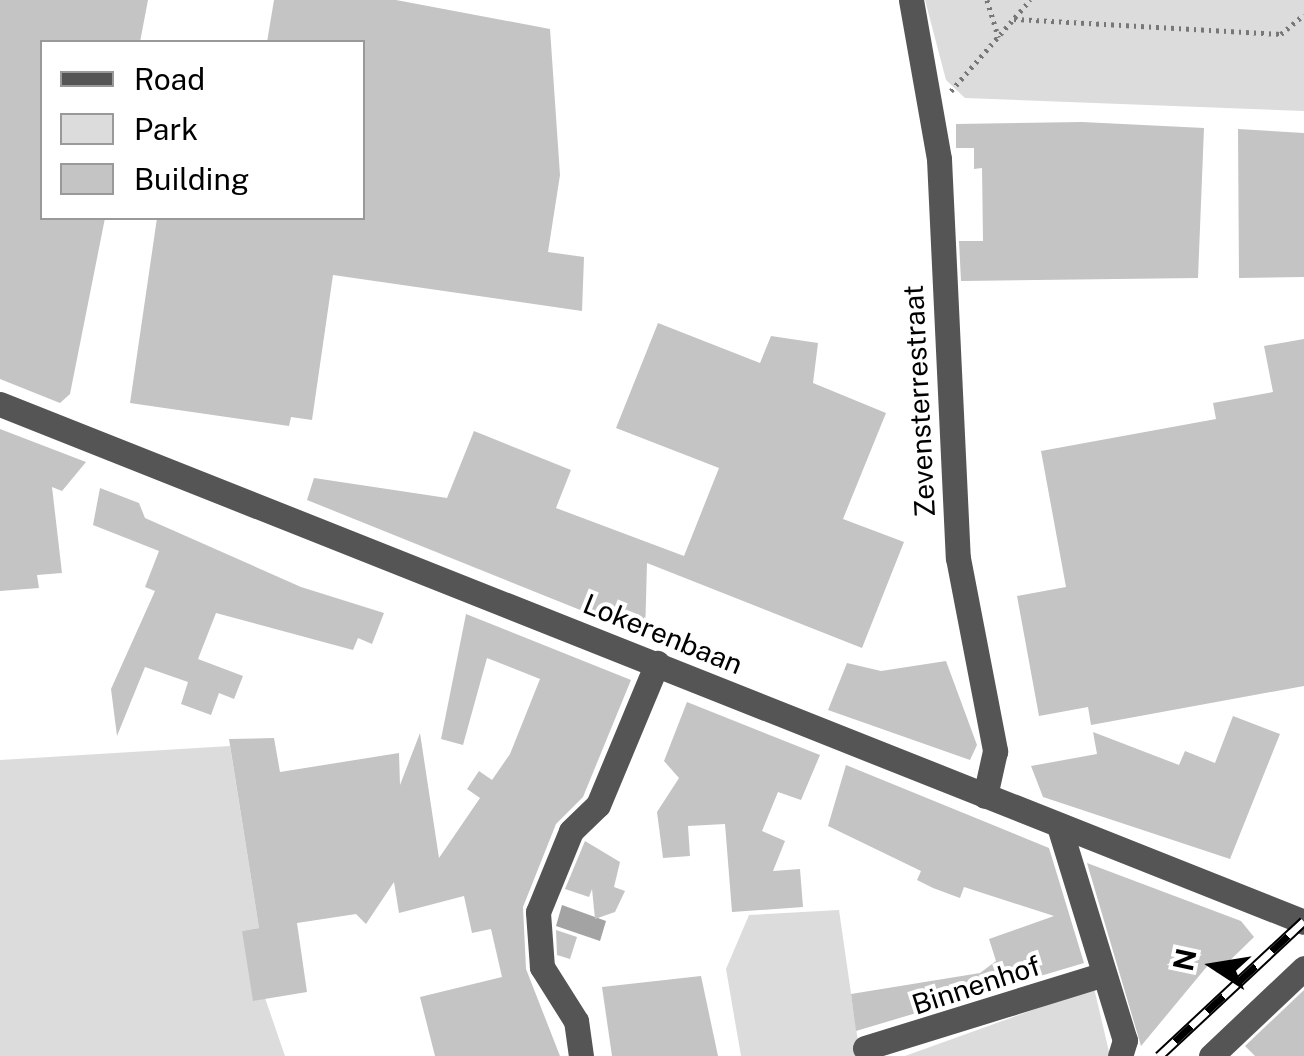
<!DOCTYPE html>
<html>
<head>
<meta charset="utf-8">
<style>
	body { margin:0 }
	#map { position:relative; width:1304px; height:1056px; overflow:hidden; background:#fff; font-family:"Public Sans",sans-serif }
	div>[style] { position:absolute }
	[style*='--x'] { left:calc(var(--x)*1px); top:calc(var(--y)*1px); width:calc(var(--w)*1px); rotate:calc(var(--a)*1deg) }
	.green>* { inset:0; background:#dcdcdc }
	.water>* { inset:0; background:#a3a3a3 }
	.building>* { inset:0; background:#c4c4c4 }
	.path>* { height:5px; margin-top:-2.5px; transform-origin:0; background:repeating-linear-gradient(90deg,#777 0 2.5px,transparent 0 7.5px) }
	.minor>* { height:25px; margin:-12.5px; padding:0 12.5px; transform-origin:12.5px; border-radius:12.5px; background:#555 }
	.rail>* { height:11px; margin-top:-5.5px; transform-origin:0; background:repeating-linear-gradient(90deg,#fff 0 22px,#000 0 44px); box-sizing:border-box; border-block:2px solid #000 }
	span { translate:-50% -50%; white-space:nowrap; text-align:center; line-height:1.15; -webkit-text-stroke:8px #fff; paint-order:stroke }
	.street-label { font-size:28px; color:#000 }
	.legend { position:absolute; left:40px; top:40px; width:325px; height:180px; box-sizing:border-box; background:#fff; border:2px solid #999; margin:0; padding:12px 18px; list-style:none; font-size:30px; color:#000 }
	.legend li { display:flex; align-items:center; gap:20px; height:50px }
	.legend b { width:50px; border:2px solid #999 }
	.north { position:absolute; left:1164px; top:916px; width:100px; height:100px; -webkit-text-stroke:8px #fff; paint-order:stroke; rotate:282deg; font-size:28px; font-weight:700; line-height:40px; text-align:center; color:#000 }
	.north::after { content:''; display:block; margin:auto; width:35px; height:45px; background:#000; clip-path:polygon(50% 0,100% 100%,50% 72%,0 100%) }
</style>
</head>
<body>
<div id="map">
	<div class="green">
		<div style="clip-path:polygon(925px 0,1304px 0,1304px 111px,965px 98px,946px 80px)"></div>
		<div style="clip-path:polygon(230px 746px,259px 928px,242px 931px,285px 1056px,0 1056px,0 760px)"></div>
		<div style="clip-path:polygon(839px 910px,860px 1056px,741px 1056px,726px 969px,749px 915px)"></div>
		<div style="clip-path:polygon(1094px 988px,1110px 1056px,905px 1056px)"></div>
	</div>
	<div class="water">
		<div style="clip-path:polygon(562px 905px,606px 921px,600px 941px,556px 926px)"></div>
	</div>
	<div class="building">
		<div style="clip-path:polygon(0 0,148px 0,140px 42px,42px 42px,42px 218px,105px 218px,70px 394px,60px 403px,0 379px)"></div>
		<div style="clip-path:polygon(274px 0,396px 0,550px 29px,560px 175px,548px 252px,584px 257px,582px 311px,333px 275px,312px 420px,291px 417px,289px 426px,130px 403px,157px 218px,362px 218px,362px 42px,267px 42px)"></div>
		<div style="clip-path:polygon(1082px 122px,1204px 128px,1198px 278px,961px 281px,959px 241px,983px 241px,982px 168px,974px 169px,974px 148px,956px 148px,956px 124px)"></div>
		<div style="clip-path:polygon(1238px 129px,1304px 133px,1304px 277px,1239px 278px)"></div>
		<div style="clip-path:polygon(658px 323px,760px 363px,771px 336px,818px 343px,813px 383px,886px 413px,843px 519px,904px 542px,862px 648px,647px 563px,645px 636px,307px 500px,314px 478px,447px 498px,474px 431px,571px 470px,556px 508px,684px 556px,719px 468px,616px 428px)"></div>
		<div style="clip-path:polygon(1304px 339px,1304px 686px,1091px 725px,1088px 707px,1039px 716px,1017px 596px,1066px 587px,1041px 451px,1216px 419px,1213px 403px,1273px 392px,1264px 346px)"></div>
		<div style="clip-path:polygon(0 429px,86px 462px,62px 491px,52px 487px,62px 573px,37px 575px,39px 588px,0 591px)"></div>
		<div style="clip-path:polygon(100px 488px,139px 503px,145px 518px,301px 587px,384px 613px,372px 644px,358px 638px,353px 650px,216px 613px,198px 659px,243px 676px,234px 699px,219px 693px,211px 715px,181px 704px,188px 682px,145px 667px,117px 736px,111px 689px,155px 591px,145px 587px,159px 551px,93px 525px)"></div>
		<div style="clip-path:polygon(466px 614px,631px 680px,583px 797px,556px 824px,523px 907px,526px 969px,560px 1056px,435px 1056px,420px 997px,502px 977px,491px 929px,472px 933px,464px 896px,399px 913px,394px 882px,366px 924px,356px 914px,297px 923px,307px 992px,253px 1001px,242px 931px,259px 928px,229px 739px,274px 738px,280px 772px,399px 753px,400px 785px,420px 733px,439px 858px,480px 798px,467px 789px,479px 771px,492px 780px,510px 754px,540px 679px,487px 658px,463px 745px,441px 739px)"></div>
		<div style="clip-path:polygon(946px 661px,977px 745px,970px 760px,828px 710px,847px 663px,881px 671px)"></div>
		<div style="clip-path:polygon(687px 702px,820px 755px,801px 800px,778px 792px,762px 831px,785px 841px,773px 871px,800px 869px,803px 907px,732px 912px,725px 824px,688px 826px,690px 856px,663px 858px,657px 812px,679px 778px,664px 761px)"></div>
		<div style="clip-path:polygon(1233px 716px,1280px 734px,1230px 859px,1043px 797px,1031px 766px,1097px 754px,1093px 732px,1179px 765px,1185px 751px,1215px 763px)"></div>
		<div style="clip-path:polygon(846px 765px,1049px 848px,1084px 963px,856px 1031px,851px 994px,980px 973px,996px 961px,989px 939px,1054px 916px,964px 887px,960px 898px,933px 888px,917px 880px,921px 871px,828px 826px)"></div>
		<div style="clip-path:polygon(585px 841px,620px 862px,614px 887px,625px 891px,615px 912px,595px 919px,592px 889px,589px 897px,565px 889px)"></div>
		<div style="clip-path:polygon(1087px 863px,1241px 921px,1254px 937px,1217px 973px,1209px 964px,1141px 1046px)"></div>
		<div style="clip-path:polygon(556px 930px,577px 937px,570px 959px,557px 955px)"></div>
		<div style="clip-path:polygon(701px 976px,718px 1056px,612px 1056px,602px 987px)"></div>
		<div style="clip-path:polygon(1304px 990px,1304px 1056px,1255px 1056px,1245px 1046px)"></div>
	</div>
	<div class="path">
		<div style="--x:987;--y:0;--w:39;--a:73"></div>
		<div style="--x:1014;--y:19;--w:267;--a:3.2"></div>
		<div style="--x:1281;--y:34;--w:30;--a:-40"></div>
		<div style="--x:951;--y:91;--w:121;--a:-49"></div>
	</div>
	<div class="minor">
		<div style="--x:911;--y:0;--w:161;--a:80"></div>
		<div style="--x:939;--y:159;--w:399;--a:87.3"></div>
		<div style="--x:958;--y:558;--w:197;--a:79.1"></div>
		<div style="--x:995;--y:751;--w:46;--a:102.5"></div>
		<div style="--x:0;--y:404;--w:1403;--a:21.66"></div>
		<div style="--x:1059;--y:826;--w:224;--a:72.9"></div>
		<div style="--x:1125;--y:1040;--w:17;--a:107"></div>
		<div style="--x:865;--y:1048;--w:250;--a:-17.2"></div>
		<div style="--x:581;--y:1056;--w:35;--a:-98"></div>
		<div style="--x:576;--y:1021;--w:64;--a:-122.2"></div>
		<div style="--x:542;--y:967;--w:55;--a:-94.2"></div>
		<div style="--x:538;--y:912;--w:87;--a:-67.8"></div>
		<div style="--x:571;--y:831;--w:37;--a:-44"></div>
		<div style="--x:598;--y:805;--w:154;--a:-67.4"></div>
		<div style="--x:1211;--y:1056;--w:128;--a:-43.4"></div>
	</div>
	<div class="rail">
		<div style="--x:1159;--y:1056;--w:198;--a:-43"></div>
	</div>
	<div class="street-label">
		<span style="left:919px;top:401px;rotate:-93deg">Zevensterrestraat</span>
		<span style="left:663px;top:634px;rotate:22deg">Lokerenbaan</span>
		<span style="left:976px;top:985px;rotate:-18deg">Binnenhof</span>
	</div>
	<ul class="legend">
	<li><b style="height:12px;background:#555"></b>Road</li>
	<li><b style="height:28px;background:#dcdcdc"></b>Park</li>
	<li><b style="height:28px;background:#c4c4c4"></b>Building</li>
	</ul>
	<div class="north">N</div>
</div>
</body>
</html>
